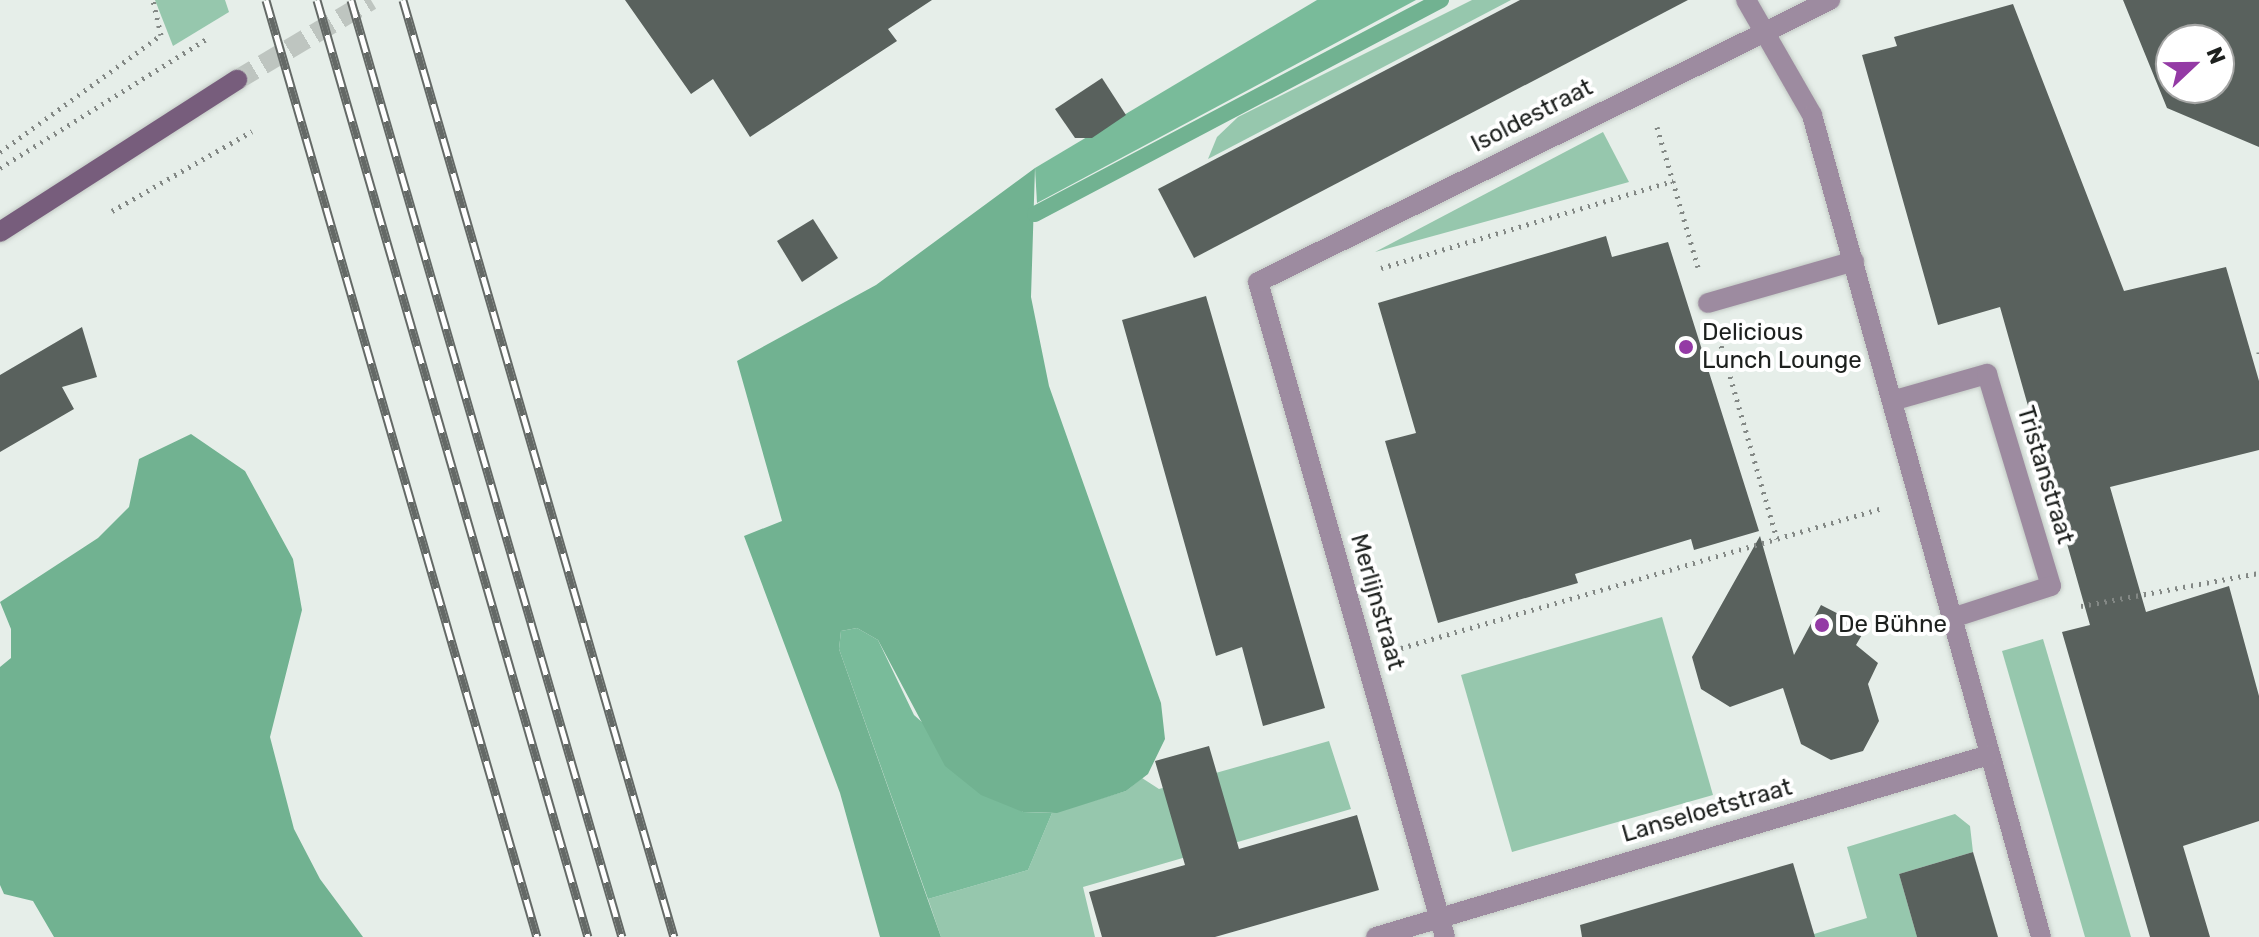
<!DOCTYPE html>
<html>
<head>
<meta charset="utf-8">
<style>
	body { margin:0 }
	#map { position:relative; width:2259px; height:937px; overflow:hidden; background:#e6eee9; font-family:Rubik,sans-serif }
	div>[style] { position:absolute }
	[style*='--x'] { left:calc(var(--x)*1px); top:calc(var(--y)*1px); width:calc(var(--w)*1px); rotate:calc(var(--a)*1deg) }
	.green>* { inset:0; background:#96c7ad }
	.forest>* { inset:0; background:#79bb9a }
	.water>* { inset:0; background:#71b291 }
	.stream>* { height:16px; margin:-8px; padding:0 8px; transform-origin:8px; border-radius:8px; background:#71b291 }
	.building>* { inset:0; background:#59615d }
	.secondary-tunnel>* { height:20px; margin-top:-10px; transform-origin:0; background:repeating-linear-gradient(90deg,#bec5c0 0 20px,transparent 0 30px) }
	.path>* { height:5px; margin-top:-2.5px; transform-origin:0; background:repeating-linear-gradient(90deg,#838885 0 2px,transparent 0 8px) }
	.roads { filter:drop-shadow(0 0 2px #c2c9c4) drop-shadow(0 0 2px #c2c9c4) }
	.lane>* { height:20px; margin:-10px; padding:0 10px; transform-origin:10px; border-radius:10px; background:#9d8ba0 }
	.street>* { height:20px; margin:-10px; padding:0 10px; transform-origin:10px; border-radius:10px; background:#9d8ba0 }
	.secondary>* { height:20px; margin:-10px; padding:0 10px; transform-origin:10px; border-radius:10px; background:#775d7c }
	.rail>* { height:9px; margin-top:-4.5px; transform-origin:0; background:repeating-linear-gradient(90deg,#fff 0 18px,#646966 0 36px); box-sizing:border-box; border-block:2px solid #646966 }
	.dots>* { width:22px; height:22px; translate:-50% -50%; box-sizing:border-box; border:4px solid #fff; border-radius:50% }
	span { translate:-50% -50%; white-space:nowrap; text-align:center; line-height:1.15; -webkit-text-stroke:8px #fff; paint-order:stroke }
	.street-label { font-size:24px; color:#1d201e }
	.poi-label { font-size:24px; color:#1d201e }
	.left { translate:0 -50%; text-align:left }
	.north { position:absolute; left:2155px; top:24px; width:80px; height:80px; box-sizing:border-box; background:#fff; border:2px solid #a5a6a5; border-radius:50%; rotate:68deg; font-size:22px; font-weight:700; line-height:32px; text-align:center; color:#1d201e }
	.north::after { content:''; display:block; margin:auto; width:28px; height:36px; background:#943aa5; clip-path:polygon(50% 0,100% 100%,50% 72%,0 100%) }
</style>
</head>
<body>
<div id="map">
	<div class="green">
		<div style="clip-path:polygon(155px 0,225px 0,229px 12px,173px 46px)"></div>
		<div style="clip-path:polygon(1472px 0,1511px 0,1208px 159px,1217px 137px,1238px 117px)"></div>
		<div style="clip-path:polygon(1603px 132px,1629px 182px,1375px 252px)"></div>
		<div style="clip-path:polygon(1662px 617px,1713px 795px,1512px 852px,1461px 675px)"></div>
		<div style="clip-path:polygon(2043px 639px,2131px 937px,2085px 937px,2002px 651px)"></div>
		<div style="clip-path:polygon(1329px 741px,1351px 809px,1083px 887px,1095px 937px,941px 937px,928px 899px,1028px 870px,1052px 813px,1126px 791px,1142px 778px,1159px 789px)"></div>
		<div style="clip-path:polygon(1955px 814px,1970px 826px,1973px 852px,1899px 874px,1917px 937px,1804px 937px,1867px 918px,1847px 847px)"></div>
	</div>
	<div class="forest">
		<div style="clip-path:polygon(1317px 0,1416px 0,1037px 203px,1035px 168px)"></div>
		<div style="clip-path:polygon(857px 628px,878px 640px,914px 715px,1023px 812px,1052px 813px,1028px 870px,928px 899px,839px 649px,841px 631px)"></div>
	</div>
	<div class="water">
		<div style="clip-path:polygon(1035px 168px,1031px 297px,1049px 386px,1161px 703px,1165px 739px,1148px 774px,1126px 791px,1057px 813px,1023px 812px,981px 795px,945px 766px,878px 640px,857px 628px,841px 631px,839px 649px,941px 937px,880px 937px,840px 793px,744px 536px,782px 521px,737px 361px,876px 285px)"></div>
		<div style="clip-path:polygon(191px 434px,245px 471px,293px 559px,302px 610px,270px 737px,294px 829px,320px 879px,363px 937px,54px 937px,33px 901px,4px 894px,0 885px,0 667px,11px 658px,11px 629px,0 602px,98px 538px,129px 507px,139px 459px)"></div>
	</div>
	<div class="stream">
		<div style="--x:1035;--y:214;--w:459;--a:-27.8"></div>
	</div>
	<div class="building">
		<div style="clip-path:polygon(625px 0,932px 0,888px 29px,897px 41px,750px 137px,713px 79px,691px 94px)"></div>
		<div style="clip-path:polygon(1520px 0,1688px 0,1194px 258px,1158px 189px)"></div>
		<div style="clip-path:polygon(evenodd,2123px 0,2259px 0,2259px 147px,2167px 108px,2123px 0,2171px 40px,2219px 40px,2219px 88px,2171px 88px,2171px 40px)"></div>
		<div style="clip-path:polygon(2013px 4px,2124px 291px,2226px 267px,2259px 381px,2259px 450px,2110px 487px,2146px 612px,2229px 586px,2259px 696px,2259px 821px,2183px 846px,2210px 937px,2150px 937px,2062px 632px,2090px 625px,2000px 307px,1938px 325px,1862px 55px,1897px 46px,1894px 37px)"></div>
		<div style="clip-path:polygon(1102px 78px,1126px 115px,1092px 138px,1075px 138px,1055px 109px)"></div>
		<div style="clip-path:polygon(813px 219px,838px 258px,802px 282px,777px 241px)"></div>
		<div style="clip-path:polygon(1606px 236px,1612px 257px,1668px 242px,1759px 531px,1694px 550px,1691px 539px,1575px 574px,1578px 583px,1438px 623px,1385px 441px,1416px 433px,1378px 303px)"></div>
		<div style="clip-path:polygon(1206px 296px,1325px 708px,1263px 726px,1242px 647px,1216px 656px,1122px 320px)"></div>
		<div style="clip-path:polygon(82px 327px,97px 377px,62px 387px,74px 409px,0 452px,0 375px)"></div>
		<div style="clip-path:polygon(1760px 536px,1794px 655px,1821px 605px,1866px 628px,1856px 645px,1878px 663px,1868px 684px,1879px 721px,1863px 751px,1831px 760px,1801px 744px,1783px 688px,1730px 707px,1701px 689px,1692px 657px)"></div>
		<div style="clip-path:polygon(1209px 746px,1239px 849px,1357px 815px,1379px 890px,1215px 937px,1102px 937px,1089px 892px,1185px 865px,1155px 761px)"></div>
		<div style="clip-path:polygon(1973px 852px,1998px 937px,1917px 937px,1899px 874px)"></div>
		<div style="clip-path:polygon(1793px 863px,1815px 937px,1582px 937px,1580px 925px)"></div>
	</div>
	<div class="secondary-tunnel">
		<div style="--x:237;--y:80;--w:156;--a:-30.8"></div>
	</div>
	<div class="path">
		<div style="--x:1657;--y:127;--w:146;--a:73.7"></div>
		<div style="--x:0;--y:152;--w:199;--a:-36"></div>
		<div style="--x:161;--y:35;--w:36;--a:-103"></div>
		<div style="--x:0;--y:168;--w:245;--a:-32"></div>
		<div style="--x:112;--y:211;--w:161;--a:-29.7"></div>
		<div style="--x:1381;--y:268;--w:305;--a:-16.6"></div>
		<div style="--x:1719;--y:338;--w:209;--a:73.9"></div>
		<div style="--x:2259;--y:352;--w:4;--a:90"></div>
		<div style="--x:2081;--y:606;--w:181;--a:-10.5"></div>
		<div style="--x:1401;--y:648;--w:502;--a:-16.2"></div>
	</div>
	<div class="roads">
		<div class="lane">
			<div style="--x:1708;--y:303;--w:152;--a:-16"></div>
			<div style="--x:1892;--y:401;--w:99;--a:-15.9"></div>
			<div style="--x:1987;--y:374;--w:221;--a:73.2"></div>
			<div style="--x:2051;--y:586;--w:104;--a:162.1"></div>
		</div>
		<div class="street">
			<div style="--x:1746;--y:0;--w:133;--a:60.1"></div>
			<div style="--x:1812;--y:115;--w:853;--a:74.43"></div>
			<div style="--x:1376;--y:937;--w:639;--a:-16.54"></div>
			<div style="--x:1445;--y:937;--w:681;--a:-105.93"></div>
			<div style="--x:1258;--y:282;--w:638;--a:-26.24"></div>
		</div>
		<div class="secondary">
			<div style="--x:0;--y:232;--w:282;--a:-32.7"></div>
		</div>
	</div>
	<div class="rail">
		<div style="--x:266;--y:0;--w:975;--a:73.87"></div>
		<div style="--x:317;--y:0;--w:975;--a:73.87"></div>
		<div style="--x:351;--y:0;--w:975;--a:73.87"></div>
		<div style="--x:403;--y:0;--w:975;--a:73.87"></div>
	</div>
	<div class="dots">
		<div style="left:1686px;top:347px;background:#943aa5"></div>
		<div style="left:1822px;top:625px;background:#943aa5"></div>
	</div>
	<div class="street-label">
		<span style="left:1532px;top:116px;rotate:-27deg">Isoldestraat</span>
		<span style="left:2045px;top:475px;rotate:73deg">Tristanstraat</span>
		<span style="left:1377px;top:602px;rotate:74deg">Merlijnstraat</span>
		<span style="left:1707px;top:811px;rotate:-16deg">Lanseloetstraat</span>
	</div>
	<div class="poi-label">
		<span class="left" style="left:1702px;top:347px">Delicious<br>Lunch Lounge</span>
		<span class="left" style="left:1838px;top:625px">De Bühne</span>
	</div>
	<div class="north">N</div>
</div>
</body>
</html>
